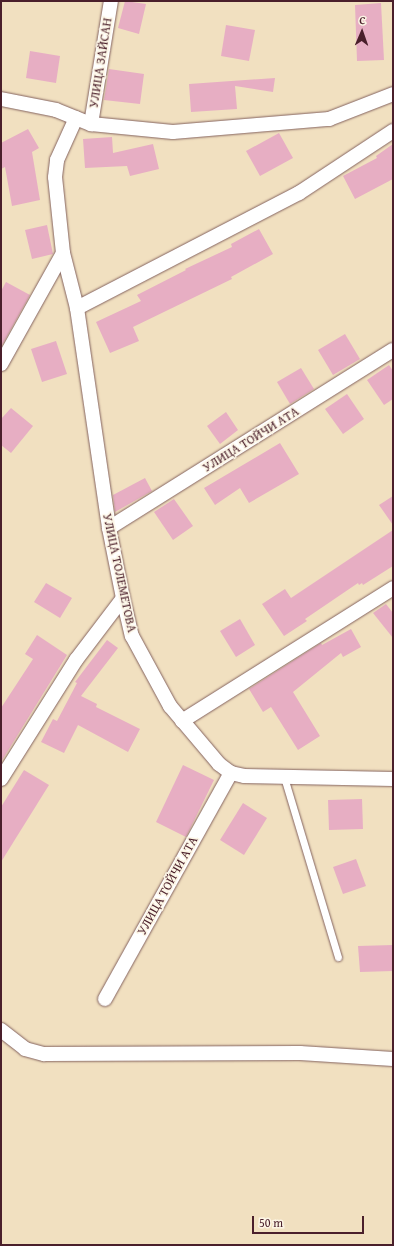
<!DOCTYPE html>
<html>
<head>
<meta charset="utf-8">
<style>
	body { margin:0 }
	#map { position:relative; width:394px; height:1246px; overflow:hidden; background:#f1e0c0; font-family:"Gentium Book Plus",serif }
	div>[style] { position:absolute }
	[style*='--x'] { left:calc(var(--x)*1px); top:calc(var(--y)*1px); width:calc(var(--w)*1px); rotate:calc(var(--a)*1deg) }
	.building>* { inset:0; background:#e7aec3 }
	.roads { filter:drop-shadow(0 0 1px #84635f) drop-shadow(0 0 1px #84635f) }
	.lane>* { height:7px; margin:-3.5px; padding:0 3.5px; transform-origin:3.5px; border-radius:3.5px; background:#fff }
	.street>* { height:14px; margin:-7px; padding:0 7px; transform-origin:7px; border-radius:7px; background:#fff }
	span { translate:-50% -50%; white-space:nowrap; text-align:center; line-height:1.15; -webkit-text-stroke:3px #fcf5e5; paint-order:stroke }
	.street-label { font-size:13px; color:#4a1f2b }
	.frame { position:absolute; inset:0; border:2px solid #4a1f2b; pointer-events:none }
	.north { position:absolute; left:342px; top:12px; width:40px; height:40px; -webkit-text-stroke:3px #fcf5e5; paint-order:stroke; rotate:2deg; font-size:11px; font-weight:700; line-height:16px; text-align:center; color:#4a1f2b }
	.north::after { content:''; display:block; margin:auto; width:14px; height:18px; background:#4a1f2b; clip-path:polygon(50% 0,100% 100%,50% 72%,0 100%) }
	.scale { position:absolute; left:252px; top:1216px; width:112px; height:18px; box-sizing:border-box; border:2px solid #4a1f2b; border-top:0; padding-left:5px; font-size:12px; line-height:14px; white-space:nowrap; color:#4a1f2b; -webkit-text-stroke:3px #fcf5e5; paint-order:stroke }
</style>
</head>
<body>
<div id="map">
	<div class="building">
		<div style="clip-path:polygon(125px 1px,146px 4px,139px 34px,118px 28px)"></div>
		<div style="clip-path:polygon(381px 3px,384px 60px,357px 61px,355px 5px)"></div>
		<div style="clip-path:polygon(226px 25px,255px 30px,249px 61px,221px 56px)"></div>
		<div style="clip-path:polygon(30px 51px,60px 56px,56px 83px,26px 78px)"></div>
		<div style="clip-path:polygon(109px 69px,144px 74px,140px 104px,104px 100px)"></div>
		<div style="clip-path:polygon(275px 78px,273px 92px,235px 86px,237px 109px,191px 112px,189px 84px)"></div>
		<div style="clip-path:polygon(28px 129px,39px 148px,32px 152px,40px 200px,12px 206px,5px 167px,1px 169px,1px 143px)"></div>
		<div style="clip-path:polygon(279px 133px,293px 158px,260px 176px,246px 151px)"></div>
		<div style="clip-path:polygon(112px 137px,113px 153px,153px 144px,159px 169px,130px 176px,127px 166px,85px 168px,83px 139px)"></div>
		<div style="clip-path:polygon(393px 144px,393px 179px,355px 199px,343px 176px,377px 158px,376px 156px)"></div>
		<div style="clip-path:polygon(47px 225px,53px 254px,32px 259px,25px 230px)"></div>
		<div style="clip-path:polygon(259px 229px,273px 254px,231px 277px,232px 279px,133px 327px,139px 341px,110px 353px,96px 322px,141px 301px,137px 295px,186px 270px,185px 269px,232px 247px,231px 244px)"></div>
		<div style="clip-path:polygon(6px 282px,30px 295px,1px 347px,1px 291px)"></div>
		<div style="clip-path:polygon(345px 334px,360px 359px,333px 375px,318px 350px)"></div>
		<div style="clip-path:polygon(56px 341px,67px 374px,42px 382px,31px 349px)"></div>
		<div style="clip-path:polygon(389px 365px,393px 371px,393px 399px,384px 405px,367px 380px)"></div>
		<div style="clip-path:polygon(301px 368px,314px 389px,290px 404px,277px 382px)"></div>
		<div style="clip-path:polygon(347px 394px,364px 419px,343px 434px,325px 409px)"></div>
		<div style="clip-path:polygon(11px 408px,33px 426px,11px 453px,1px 445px,1px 419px)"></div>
		<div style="clip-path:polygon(226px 412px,238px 430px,220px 444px,207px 426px)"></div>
		<div style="clip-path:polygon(280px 443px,299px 474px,249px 503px,240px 488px,215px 505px,204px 488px)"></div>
		<div style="clip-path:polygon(145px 478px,152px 491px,115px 512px,113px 495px)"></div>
		<div style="clip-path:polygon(393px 496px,393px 525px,379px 505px)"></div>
		<div style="clip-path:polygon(174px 499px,193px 526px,173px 540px,154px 512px)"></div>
		<div style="clip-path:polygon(393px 530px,393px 566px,363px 585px,362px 583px,359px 585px,358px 583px,305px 619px,307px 621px,284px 636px,262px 604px,285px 589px,291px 598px)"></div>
		<div style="clip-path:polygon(46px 583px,72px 598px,60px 618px,34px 602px)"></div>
		<div style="clip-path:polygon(386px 604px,393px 613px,393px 638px,373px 613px)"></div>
		<div style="clip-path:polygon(240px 619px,255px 645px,236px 657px,220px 631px)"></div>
		<div style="clip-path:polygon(351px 629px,361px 647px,343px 657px,341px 653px,293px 692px,320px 736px,298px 750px,271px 707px,263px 712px,249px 689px,321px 643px,322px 645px)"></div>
		<div style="clip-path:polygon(37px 635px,67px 655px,1px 762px,1px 708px,33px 659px,25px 654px)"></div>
		<div style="clip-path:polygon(107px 640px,118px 648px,81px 696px,97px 704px,96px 707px,140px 729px,128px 752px,78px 725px,64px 753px,41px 742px,53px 719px,57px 721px,77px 683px,75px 682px)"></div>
		<div style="clip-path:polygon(183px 765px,214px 780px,186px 837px,156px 822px)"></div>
		<div style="clip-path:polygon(24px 770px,49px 785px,1px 862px,1px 807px)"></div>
		<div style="clip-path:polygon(362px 799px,363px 829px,329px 830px,328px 800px)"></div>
		<div style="clip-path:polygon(243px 803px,267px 818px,244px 855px,220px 840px)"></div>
		<div style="clip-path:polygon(356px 859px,366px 886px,343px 894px,333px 867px)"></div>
		<div style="clip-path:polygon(393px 945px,393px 971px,360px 972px,358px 946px)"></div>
	</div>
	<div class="roads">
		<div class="lane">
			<div style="--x:284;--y:777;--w:188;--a:73.3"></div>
		</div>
		<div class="street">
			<div style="--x:1;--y:99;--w:56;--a:11.3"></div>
			<div style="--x:56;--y:110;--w:38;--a:22"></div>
			<div style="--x:91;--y:124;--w:82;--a:5.6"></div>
			<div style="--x:173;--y:132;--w:157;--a:-4.8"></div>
			<div style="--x:329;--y:119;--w:69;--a:-21.3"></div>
			<div style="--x:91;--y:124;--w:125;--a:-80.8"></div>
			<div style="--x:63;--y:253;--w:57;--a:75.7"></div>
			<div style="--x:77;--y:308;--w:222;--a:81.7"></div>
			<div style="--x:109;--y:528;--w:71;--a:78.7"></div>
			<div style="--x:123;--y:598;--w:39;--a:77"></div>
			<div style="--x:132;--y:636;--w:80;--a:61.5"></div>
			<div style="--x:170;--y:706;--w:76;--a:49.8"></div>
			<div style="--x:219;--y:764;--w:15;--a:37"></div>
			<div style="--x:231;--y:773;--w:13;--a:13"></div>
			<div style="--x:244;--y:776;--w:149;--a:1.2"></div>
			<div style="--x:77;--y:308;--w:250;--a:-27.4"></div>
			<div style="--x:299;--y:193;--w:113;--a:-33.4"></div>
			<div style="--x:1;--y:364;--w:127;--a:-60.8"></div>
			<div style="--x:63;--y:253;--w:76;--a:-96"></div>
			<div style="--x:55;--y:177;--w:17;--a:-83"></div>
			<div style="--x:57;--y:160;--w:46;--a:-65.7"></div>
			<div style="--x:109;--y:528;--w:335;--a:-32.1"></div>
			<div style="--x:182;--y:721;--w:249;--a:-32.2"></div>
			<div style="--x:1;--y:779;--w:141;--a:-57.8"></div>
			<div style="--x:76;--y:660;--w:78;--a:-52.8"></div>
			<div style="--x:105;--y:999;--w:259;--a:-60.9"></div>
			<div style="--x:1;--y:1030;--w:31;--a:38"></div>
			<div style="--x:25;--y:1049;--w:20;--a:15"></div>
			<div style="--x:44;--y:1054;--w:256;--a:-0.2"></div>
			<div style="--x:300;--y:1053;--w:93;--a:3.7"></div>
		</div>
	</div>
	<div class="street-label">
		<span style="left:101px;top:63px;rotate:-81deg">УЛИЦА ЗАЙСАН</span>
		<span style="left:251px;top:440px;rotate:-32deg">УЛИЦА ТОЙЧИ АТА</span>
		<span style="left:119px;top:573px;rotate:78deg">УЛИЦА ТОЛЕМЕТОВА</span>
		<span style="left:168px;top:886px;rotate:-61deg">УЛИЦА ТОЙЧИ АТА</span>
	</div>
	<div class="frame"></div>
	<div class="north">С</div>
	<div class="scale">50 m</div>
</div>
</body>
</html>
